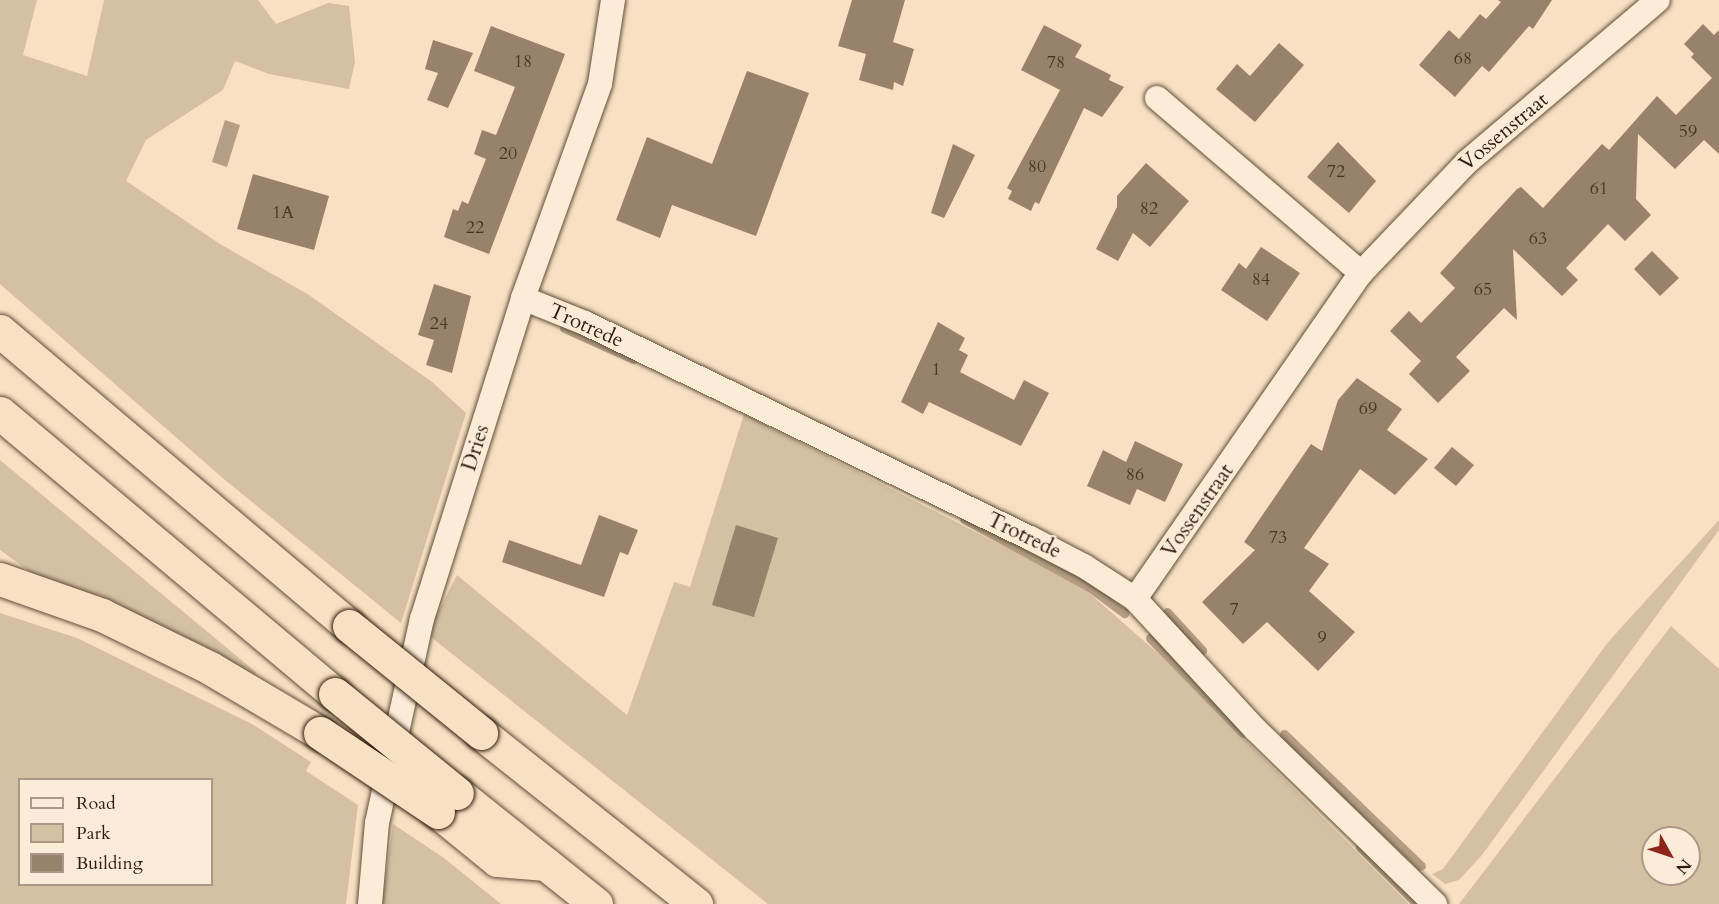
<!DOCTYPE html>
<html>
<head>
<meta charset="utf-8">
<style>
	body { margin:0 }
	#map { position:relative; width:1719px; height:904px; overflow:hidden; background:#f7e1c2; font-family:Cardo,serif }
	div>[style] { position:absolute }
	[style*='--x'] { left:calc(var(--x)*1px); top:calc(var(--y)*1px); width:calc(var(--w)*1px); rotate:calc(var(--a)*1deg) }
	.green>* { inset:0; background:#d5c0a3 }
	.water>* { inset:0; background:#b49e84 }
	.stream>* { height:9px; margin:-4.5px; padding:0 4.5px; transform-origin:4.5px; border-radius:4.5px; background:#b49e84 }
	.building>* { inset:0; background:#98826b }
	.roads { filter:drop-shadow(0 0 2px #624d3a) drop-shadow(0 0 2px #624d3a) }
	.minor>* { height:24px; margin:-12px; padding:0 12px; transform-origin:12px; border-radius:12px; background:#faecd7 }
	.motorway>* { height:33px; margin:-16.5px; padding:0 16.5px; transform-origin:16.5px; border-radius:16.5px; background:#f7e1c2 }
	.bridges { filter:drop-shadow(0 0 2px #311c0c) drop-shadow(0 0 2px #311c0c) }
	.motorway-bridge>* { height:33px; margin:-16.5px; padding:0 16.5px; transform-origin:16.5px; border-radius:16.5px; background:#f7e1c2 }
	span { translate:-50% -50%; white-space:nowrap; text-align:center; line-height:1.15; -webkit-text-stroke:4.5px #faecd7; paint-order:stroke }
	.number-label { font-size:18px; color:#4b3624 }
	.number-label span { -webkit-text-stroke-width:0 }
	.street-label { font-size:21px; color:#311c0c }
	.legend { position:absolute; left:18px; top:778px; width:195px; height:108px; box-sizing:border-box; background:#faecd7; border:2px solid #aa9986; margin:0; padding:8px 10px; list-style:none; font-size:18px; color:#311c0c }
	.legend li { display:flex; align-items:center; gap:12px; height:30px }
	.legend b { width:30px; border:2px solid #aa9986 }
	.north { position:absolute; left:1641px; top:826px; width:60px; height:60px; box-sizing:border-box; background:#faecd7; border:2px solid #aa9986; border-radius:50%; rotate:130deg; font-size:16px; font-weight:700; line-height:24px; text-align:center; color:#311c0c }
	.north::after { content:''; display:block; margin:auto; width:21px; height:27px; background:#8f2418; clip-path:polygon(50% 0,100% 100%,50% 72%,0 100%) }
</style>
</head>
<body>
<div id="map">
	<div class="green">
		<div style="clip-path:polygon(0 0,37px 0,23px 55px,87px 76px,104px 0,258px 0,276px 24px,328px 3px,349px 6px,355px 62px,349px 89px,269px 74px,235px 61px,223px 90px,146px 140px,126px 181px,220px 244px,309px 295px,432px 382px,466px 413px,401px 623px,225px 480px,0 284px)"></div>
		<div style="clip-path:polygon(744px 414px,1080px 585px,1160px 655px,1409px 904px,768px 904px,427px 634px,457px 575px,627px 715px,674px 582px,690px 587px)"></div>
		<div style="clip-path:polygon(0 460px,256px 672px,254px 678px,36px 576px,0 550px)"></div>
		<div style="clip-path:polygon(1719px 520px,1719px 530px,1482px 855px,1459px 880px,1445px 884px,1432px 874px,1443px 869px,1609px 641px)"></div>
		<div style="clip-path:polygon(evenodd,0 613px,77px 638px,252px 724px,311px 762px,306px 771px,358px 805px,346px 904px,0 904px,0 613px,20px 780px,212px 780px,212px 884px,20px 884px,20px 780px)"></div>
		<div style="clip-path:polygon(evenodd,1671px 626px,1719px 669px,1719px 904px,1459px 904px,1671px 626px,1653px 838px,1689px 838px,1689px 874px,1653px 874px,1653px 838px)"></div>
		<div style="clip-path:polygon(393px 824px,444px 858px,501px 904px,382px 904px)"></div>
	</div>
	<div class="water">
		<div style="clip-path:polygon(225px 120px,240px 125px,227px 167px,212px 162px)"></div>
	</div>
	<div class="stream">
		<div style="--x:564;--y:328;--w:76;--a:24.2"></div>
		<div style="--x:964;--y:519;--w:142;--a:28.5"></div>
		<div style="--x:1089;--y:587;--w:44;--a:36.6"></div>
		<div style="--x:1167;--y:612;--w:52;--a:47.4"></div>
		<div style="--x:1150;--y:638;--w:133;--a:45.6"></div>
		<div style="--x:1284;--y:734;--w:190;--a:43.9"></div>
		<div style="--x:1360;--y:847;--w:81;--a:45"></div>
	</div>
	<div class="building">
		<div style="clip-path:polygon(852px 0,905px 0,893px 42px,914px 49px,903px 86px,894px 82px,893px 90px,859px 80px,866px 54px,838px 46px)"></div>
		<div style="clip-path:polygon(1498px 0,1552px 0,1533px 29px,1529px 26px,1489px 72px,1482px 66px,1455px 97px,1419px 65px,1449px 30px,1459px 39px,1480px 14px,1486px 19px,1501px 2px)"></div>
		<div style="clip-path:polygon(1703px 24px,1714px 35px,1719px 30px,1719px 154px,1704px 140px,1675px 169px,1638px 134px,1636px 199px,1651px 215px,1625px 241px,1608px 224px,1566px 268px,1578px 280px,1562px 296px,1513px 249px,1517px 320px,1504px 308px,1456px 357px,1470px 371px,1438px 403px,1409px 374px,1421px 361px,1390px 331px,1409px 311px,1421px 323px,1455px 288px,1440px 273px,1517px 189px,1521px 187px,1543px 208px,1602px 144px,1609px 150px,1657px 96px,1676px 115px,1712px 78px,1691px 57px,1694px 54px,1684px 44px)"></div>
		<div style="clip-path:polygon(1044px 25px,1082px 45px,1075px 57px,1111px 75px,1109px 80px,1124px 87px,1102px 117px,1084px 108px,1039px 204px,1035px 202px,1031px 211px,1008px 199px,1012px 191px,1007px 188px,1060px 90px,1021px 70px)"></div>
		<div style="clip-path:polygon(491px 26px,565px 54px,489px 254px,444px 237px,453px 209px,458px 211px,462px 201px,468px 204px,486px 159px,474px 154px,482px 130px,496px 135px,515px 87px,474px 71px)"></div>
		<div style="clip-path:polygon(433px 40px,473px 53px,448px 108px,427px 100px,438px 73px,425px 69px)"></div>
		<div style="clip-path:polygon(1279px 43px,1304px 65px,1255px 122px,1216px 89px,1237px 64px,1250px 76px)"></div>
		<div style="clip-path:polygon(747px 71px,809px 93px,756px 236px,672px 205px,660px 238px,616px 220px,647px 137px,712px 164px)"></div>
		<div style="clip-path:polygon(1338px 142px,1376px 181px,1349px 213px,1307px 177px)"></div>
		<div style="clip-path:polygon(953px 144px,975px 155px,944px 218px,931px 213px)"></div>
		<div style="clip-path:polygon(1146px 163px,1189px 201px,1150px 247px,1133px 233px,1118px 261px,1096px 249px,1117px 207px,1117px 196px)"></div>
		<div style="clip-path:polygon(253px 174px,329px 196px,314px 250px,237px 229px)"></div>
		<div style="clip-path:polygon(1261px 247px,1300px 273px,1267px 321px,1221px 290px,1239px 263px,1246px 269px)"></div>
		<div style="clip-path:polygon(1652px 251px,1679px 278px,1660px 296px,1634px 269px)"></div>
		<div style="clip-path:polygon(434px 284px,471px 296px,452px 373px,426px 365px,434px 340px,418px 335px)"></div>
		<div style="clip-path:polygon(938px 322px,965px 338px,959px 350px,968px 355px,960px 372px,1014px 400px,1024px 380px,1049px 393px,1021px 446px,929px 402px,923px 414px,901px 402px)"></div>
		<div style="clip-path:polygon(1357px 378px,1402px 409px,1387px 430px,1428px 459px,1395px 495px,1360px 469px,1304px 548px,1329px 564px,1309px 591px,1355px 632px,1318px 671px,1267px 622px,1243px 644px,1202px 602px,1255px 550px,1244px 542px,1311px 444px,1322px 451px,1338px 400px)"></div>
		<div style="clip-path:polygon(1135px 441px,1183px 464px,1165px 502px,1137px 489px,1130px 505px,1087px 486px,1103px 450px,1126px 462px)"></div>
		<div style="clip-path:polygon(1452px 447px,1474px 465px,1456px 486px,1434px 468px)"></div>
		<div style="clip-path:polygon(599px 515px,638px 530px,628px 555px,620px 552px,604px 597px,502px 562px,509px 540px,581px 565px)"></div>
		<div style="clip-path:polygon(736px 525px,778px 538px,754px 617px,712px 605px)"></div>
	</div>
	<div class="roads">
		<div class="minor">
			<div style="--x:1157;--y:98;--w:269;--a:40.6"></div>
			<div style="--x:523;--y:298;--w:67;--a:22"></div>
			<div style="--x:585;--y:323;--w:494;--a:25.8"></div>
			<div style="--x:1030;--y:538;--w:61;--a:27.4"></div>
			<div style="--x:1084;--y:566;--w:61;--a:32.9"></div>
			<div style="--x:1135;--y:599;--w:178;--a:47.3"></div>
			<div style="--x:1256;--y:730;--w:250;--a:44.2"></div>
			<div style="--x:1135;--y:599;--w:397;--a:-55.3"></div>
			<div style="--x:1361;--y:273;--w:153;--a:-46.3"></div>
			<div style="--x:1467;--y:162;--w:250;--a:-40.3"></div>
			<div style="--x:370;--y:904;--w:81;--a:-85.1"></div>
			<div style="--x:377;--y:823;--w:209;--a:-77.6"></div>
			<div style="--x:422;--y:619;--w:337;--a:-72.5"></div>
			<div style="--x:523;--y:298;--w:227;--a:-70.2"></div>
			<div style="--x:600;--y:84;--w:85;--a:-81.2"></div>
		</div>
		<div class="motorway">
			<div style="--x:0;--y:331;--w:457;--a:40.2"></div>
			<div style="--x:0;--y:413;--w:437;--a:40"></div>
			<div style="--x:0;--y:579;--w:108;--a:19.4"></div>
			<div style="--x:102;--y:615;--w:120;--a:26.1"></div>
			<div style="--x:210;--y:668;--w:128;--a:30.6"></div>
			<div style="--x:481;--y:733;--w:275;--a:38.5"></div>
			<div style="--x:457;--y:793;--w:178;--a:38.6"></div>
			<div style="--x:438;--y:812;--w:76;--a:39.1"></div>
			<div style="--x:497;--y:860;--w:49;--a:4.7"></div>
		</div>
	</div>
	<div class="bridges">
		<div class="motorway-bridge">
			<div style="--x:349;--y:626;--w:170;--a:39"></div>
			<div style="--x:335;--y:694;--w:157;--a:39.1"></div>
			<div style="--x:320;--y:733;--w:142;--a:33.8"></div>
		</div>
	</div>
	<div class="number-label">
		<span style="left:1463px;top:59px">68</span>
		<span style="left:523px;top:62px">18</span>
		<span style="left:1056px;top:63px">78</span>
		<span style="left:1688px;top:132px">59</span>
		<span style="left:508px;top:154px">20</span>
		<span style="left:1037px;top:167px">80</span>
		<span style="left:1336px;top:172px">72</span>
		<span style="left:1599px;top:189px">61</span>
		<span style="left:1149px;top:209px">82</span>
		<span style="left:283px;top:213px">1A</span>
		<span style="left:475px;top:228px">22</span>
		<span style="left:1538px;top:239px">63</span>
		<span style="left:1261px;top:280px">84</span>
		<span style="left:1483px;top:290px">65</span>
		<span style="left:439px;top:324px">24</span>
		<span style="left:936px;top:370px">1</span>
		<span style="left:1368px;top:409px">69</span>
		<span style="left:1135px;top:475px">86</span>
		<span style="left:1278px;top:538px">73</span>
		<span style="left:1234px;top:610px">7</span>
		<span style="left:1322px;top:638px">9</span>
	</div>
	<div class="street-label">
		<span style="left:1504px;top:132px;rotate:-40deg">Vossenstraat</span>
		<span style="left:586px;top:326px;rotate:24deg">Trotrede</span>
		<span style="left:476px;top:448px;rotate:-72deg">Dries</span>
		<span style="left:1198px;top:511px;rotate:-55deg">Vossenstraat</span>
		<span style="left:1024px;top:536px;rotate:26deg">Trotrede</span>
	</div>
	<ul class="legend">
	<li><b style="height:8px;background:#faecd7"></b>Road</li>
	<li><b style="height:16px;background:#d5c0a3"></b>Park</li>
	<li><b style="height:16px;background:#98826b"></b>Building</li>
	</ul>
	<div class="north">N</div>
</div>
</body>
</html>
